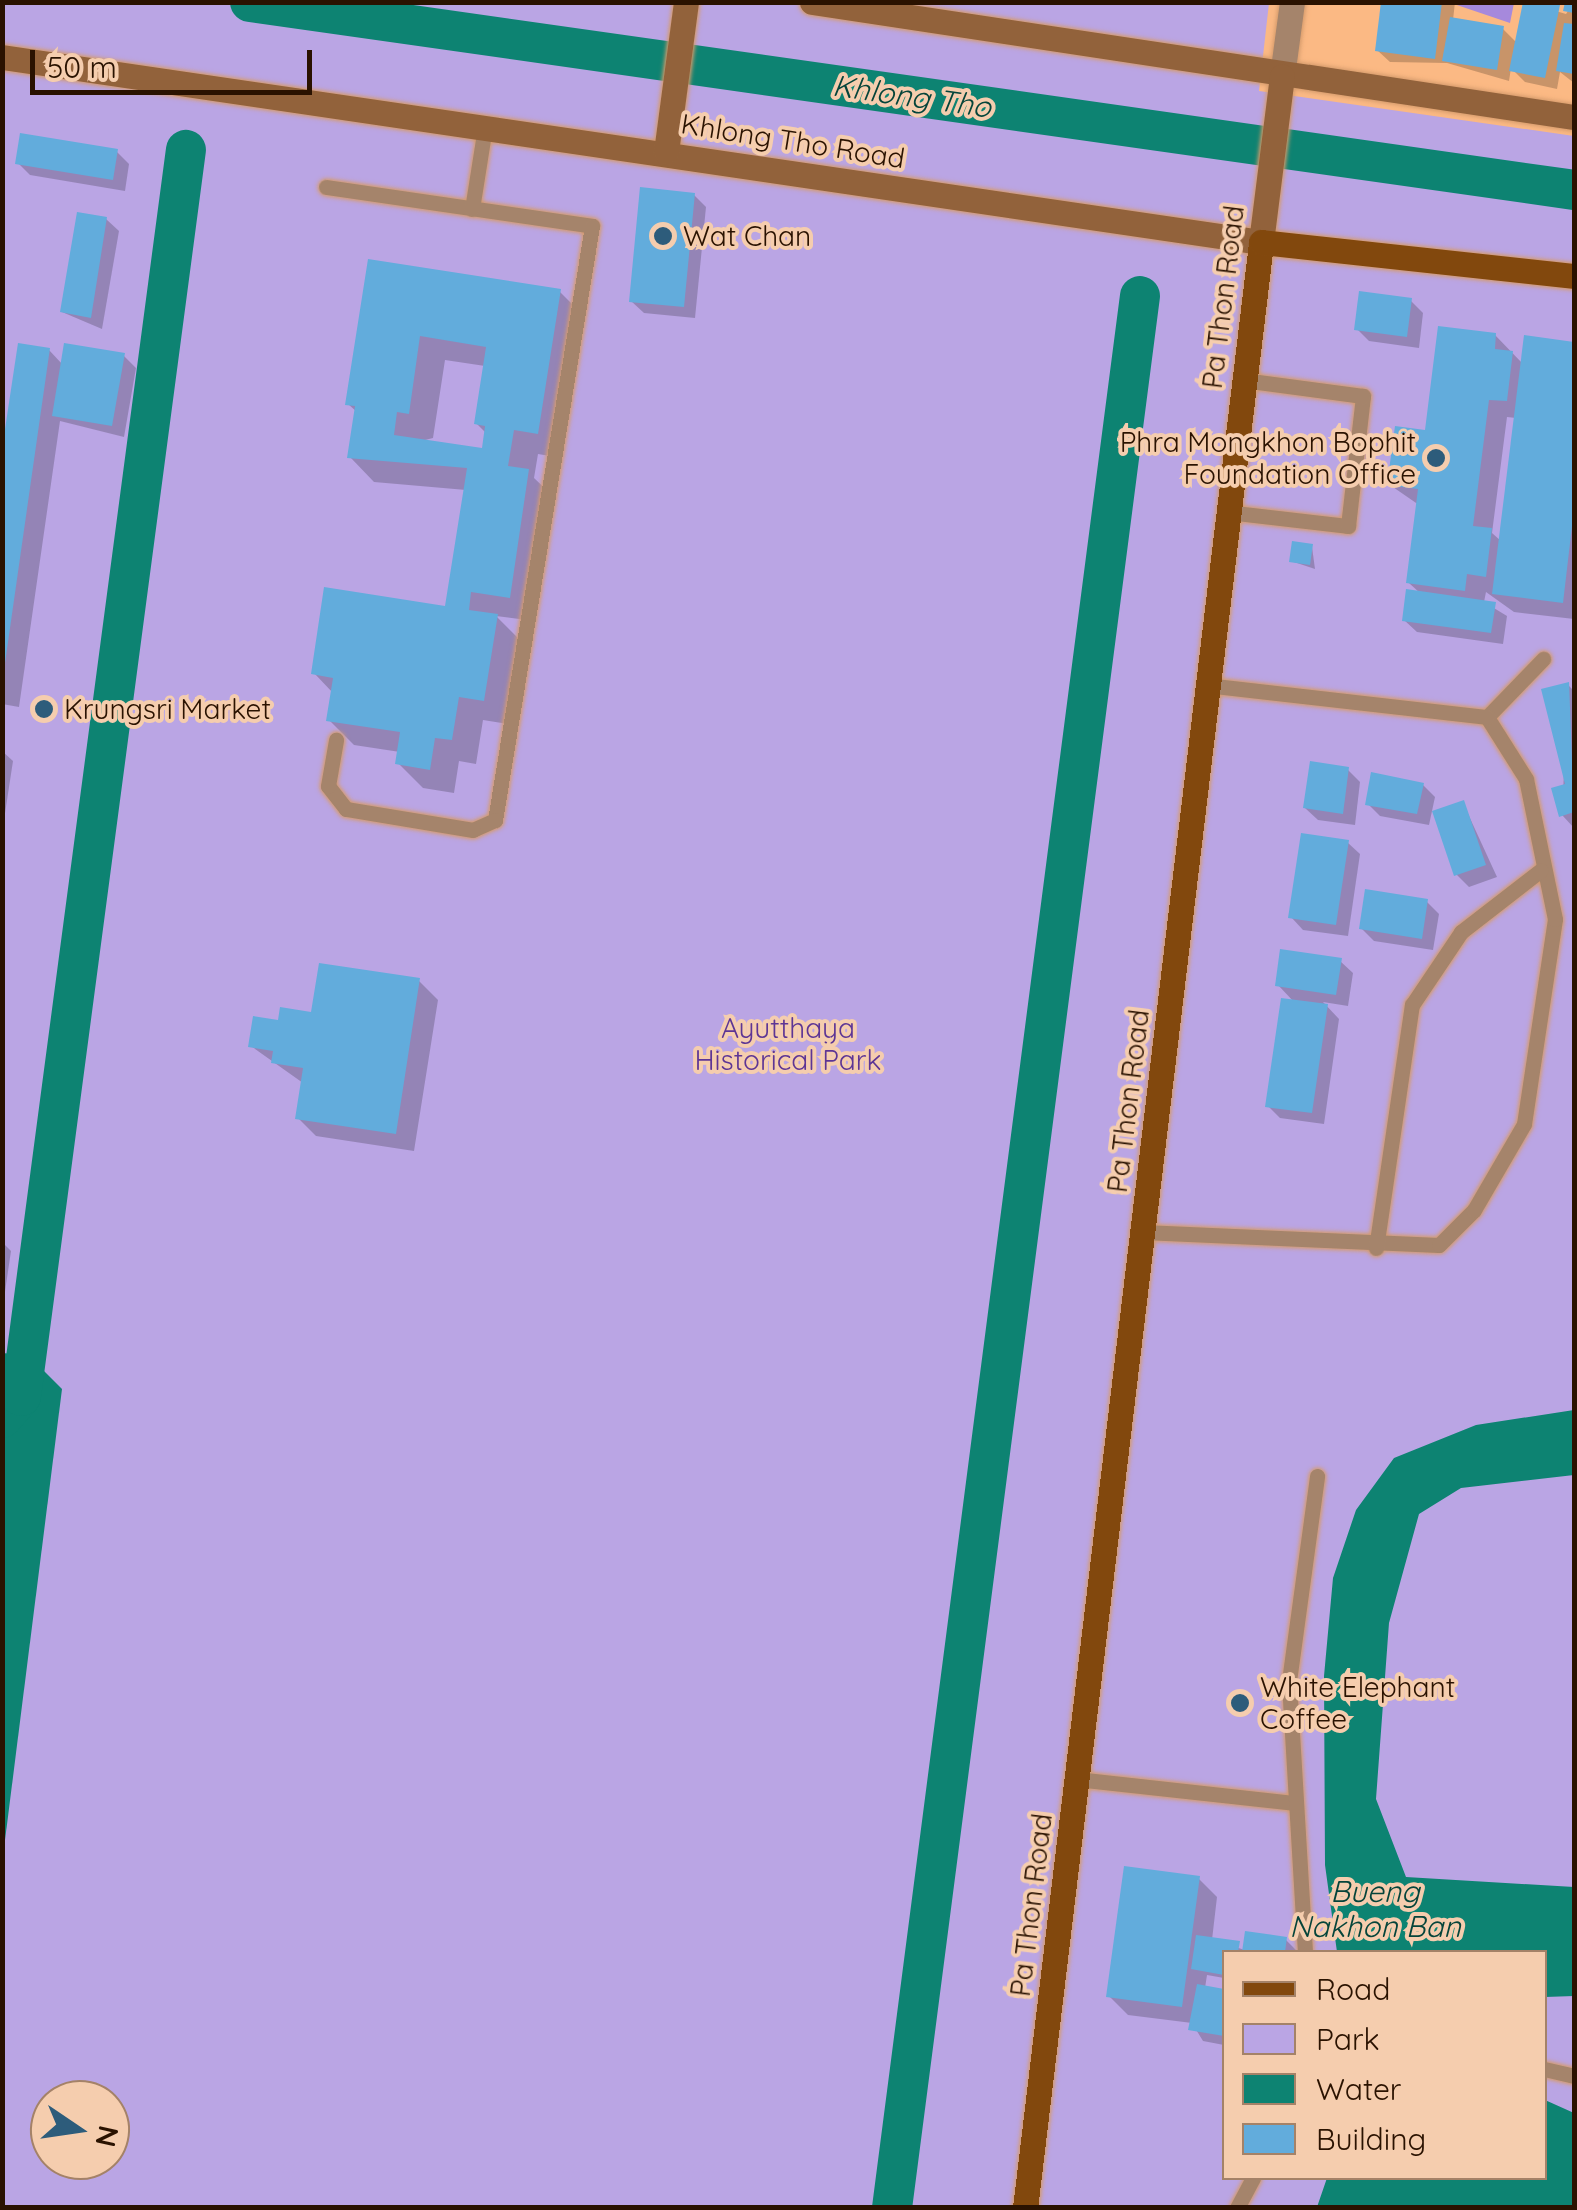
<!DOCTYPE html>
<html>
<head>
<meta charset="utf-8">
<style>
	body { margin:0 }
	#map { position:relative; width:1577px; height:2210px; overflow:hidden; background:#fbb984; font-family:Quicksand,sans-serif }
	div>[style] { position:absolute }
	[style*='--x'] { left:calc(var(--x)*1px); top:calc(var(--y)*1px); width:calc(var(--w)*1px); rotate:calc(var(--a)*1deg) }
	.green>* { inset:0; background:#baa5e4 }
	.forest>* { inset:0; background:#a689dc }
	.water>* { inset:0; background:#0d8372 }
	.shadow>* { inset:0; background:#0003 }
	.canal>* { height:40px; margin:-20px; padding:0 20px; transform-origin:20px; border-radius:20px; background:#0d8372 }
	.building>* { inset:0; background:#62acdc }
	.roads { filter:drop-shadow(0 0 2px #d59b6c) drop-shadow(0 0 2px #d59b6c) }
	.lane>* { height:15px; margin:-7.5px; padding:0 7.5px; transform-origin:7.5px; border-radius:7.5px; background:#a5846b }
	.street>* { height:25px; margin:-12.5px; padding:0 12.5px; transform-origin:12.5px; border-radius:12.5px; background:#a5846b }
	.secondary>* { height:25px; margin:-12.5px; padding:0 12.5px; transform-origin:12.5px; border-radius:12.5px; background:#92623b }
	.primary>* { height:25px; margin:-12.5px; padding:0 12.5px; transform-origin:12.5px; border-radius:12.5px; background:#82480d }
	.dots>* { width:28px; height:28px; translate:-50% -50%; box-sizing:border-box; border:5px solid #f5cdae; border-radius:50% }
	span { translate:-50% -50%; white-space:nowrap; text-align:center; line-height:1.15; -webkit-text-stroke:8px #f5cdae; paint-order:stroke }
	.street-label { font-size:28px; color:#2a1200 }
	.poi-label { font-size:28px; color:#2a1200 }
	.left { translate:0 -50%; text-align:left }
	.right { translate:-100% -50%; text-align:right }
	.park-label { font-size:28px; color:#5d3595 }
	.water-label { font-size:30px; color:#05443a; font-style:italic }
	.frame { position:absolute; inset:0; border:5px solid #2a1200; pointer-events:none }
	.legend { position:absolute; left:1222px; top:1950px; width:325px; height:230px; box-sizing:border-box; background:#f5cdae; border:2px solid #a48268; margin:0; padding:12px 18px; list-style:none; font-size:30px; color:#2a1200 }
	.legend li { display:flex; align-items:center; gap:20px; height:50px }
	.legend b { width:50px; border:2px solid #a48268 }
	.north { position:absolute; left:30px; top:2080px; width:100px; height:100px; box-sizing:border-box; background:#f5cdae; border:2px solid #a48268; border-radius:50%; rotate:103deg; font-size:28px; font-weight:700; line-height:40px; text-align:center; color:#2a1200 }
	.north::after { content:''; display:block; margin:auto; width:35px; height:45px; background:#2d5c7b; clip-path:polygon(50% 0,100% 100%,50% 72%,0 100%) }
	.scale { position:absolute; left:30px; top:50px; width:282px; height:45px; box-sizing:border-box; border:5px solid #2a1200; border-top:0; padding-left:12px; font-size:30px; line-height:35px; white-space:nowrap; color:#2a1200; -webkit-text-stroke:8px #f5cdae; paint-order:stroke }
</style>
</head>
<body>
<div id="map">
	<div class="green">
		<div style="clip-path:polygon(evenodd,3px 3px,1269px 3px,1259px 91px,1574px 136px,1574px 2207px,3px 2208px,3px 3px,1224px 1952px,1544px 1952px,1544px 2178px,1224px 2178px,1224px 1952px,3px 3px,50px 2100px,110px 2100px,110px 2160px,50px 2160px,50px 2100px)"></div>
	</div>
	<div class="forest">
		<div style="clip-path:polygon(1451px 3px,1451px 2px,1514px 3px,1510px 23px)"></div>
	</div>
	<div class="water">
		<div style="clip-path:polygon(3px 1353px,29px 1356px,62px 1389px,3px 1856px)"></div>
		<div style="clip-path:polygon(1574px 1410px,1574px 1475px,1461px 1488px,1419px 1514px,1389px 1623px,1376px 1799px,1406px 1877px,1574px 1887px,1574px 1996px,1545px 1997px,1544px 1952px,1337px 1952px,1325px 1865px,1324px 1676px,1333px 1578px,1356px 1510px,1394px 1458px,1476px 1425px)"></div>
		<div style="clip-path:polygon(1545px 2100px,1574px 2113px,1574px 2207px,1317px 2207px,1327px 2178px,1544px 2178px)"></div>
	</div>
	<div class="shadow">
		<div style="clip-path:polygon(1383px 2px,1455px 2px,1453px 20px,1503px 29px,1517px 43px,1525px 2px,1566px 14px,1574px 2px,1574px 83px,1560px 72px,1557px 89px,1525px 82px,1511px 68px,1509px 81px,1447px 63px,1390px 62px,1377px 50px)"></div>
		<div style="clip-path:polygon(117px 152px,129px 164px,125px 191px,30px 175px,18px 163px)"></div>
		<div style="clip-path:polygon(694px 195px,706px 207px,695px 318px,644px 313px,631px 301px)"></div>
		<div style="clip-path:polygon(106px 219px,119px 231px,102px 329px,62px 312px)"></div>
		<div style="clip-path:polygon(evenodd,370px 262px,559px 291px,584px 316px,562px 458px,538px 454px,534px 478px,553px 496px,534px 621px,496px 616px,521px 641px,508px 724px,483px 720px,476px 764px,459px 761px,454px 793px,423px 788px,398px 763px,400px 752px,354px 745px,329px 720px,333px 693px,314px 673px,447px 609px,466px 490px,374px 482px,350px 457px,357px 412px,348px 404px,370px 262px,445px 360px,485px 366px,476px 423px,487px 434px,484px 451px,421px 441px,433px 438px,445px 360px)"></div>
		<div style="clip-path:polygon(1411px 301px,1423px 313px,1419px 348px,1369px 341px,1357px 329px)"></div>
		<div style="clip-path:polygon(evenodd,1495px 335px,1523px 364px,1526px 338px,1574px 344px,1574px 619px,1514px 612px,1486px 592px,1484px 602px,1507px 616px,1503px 644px,1417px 632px,1404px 620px,1421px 594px,1409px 583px,1419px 505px,1390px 485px,1495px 335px,1507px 417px,1516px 418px,1501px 541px,1492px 533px,1507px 417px)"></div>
		<div style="clip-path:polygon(49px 350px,63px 365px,123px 355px,136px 368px,124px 437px,60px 421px,19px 707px,2px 704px,2px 466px)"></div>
		<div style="clip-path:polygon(1312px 547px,1315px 569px,1291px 561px)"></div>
		<div style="clip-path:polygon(1568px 685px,1574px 691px,1574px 828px,1562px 815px)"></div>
		<div style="clip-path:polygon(2px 751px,13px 761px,2px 833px)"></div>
		<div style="clip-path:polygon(1348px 770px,1360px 782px,1355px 825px,1318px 820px,1305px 808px)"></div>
		<div style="clip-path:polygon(1423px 785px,1435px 797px,1429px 825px,1380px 816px,1368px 804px)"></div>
		<div style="clip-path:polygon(1463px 803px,1497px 877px,1469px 887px,1456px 874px)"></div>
		<div style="clip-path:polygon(1347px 842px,1360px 854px,1348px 936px,1303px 930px,1291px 917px)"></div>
		<div style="clip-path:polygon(1426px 901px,1439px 914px,1433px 950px,1374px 941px,1362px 929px)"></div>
		<div style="clip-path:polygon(1340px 961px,1353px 973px,1348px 1006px,1323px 1002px,1339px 1019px,1324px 1124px,1280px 1118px,1268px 1106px,1294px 1002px,1278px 985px)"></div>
		<div style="clip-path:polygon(419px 981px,438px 1000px,414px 1151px,316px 1136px,298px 1118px,303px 1083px,251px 1046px,280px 1023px)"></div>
		<div style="clip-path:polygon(2px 1242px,11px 1251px,2px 1312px)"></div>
		<div style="clip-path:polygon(1198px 1878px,1217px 1897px,1212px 1940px,1245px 1950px,1286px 1940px,1298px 1952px,1224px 1952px,1224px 1978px,1207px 1975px,1205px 1988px,1224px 1991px,1224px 2045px,1203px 2041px,1192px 2023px,1128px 2015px,1109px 1996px)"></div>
	</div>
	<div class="canal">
		<div style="--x:250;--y:2;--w:1337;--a:8.08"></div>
		<div style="--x:2;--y:1418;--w:29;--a:-49"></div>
		<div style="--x:21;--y:1396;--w:1257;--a:-82.46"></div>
		<div style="--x:892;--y:2208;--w:1928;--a:-82.61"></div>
	</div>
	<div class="building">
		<div style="clip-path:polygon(1381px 2px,1442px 2px,1435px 59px,1375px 51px)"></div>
		<div style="clip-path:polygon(1523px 2px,1560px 5px,1545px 78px,1509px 71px)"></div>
		<div style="clip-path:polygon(1565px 2px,1574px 2px,1574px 13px,1563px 11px)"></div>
		<div style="clip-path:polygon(1450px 17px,1504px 26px,1497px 70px,1442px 61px)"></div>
		<div style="clip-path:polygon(1564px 23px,1574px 24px,1574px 74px,1556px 71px)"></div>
		<div style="clip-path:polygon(20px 133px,118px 149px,113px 180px,15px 164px)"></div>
		<div style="clip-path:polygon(640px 187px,695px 193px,684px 307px,629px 302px)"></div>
		<div style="clip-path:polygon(77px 212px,107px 217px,91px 318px,60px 312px)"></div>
		<div style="clip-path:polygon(evenodd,368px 259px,561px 289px,538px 434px,514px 430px,508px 466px,529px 469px,510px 598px,471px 592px,469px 610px,498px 614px,484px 701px,459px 697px,452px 740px,435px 738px,430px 770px,395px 764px,400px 732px,326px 721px,333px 678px,311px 674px,324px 587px,445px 606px,467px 468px,347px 458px,355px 406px,345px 405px,368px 259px,420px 336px,486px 347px,474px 424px,485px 426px,482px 448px,394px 435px,397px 412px,409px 414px,420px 336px)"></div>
		<div style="clip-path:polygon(1359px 291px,1412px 298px,1407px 337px,1354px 330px)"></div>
		<div style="clip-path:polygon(1438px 326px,1496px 333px,1495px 349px,1513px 351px,1507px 401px,1489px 400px,1473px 526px,1492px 528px,1486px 577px,1467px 574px,1465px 591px,1406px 583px,1418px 489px,1387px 485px,1395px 426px,1425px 430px)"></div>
		<div style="clip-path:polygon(1524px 335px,1574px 342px,1574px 509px,1563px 603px,1492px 594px)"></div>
		<div style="clip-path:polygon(18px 343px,50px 348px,5px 663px,2px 449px)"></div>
		<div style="clip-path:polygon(64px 343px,125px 353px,112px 426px,52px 416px)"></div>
		<div style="clip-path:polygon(1292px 541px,1313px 544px,1310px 565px,1289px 562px)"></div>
		<div style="clip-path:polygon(1406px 589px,1496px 602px,1491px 633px,1402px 621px)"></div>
		<div style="clip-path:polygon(1569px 682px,1574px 812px,1559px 817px,1551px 788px,1565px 784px,1541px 689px)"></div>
		<div style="clip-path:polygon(1310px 761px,1349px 767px,1343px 814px,1303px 808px)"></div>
		<div style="clip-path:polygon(1371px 772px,1424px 783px,1417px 814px,1365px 805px)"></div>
		<div style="clip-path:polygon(1464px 800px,1486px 865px,1454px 876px,1432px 811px)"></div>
		<div style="clip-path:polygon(1301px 833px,1349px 840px,1336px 925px,1288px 918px)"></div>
		<div style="clip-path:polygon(1365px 889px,1428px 899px,1422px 939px,1359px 929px)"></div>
		<div style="clip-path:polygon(1280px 949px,1342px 958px,1336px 995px,1275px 986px)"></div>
		<div style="clip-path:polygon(319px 963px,420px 978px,396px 1134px,295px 1119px,303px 1068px,271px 1063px,273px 1051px,248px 1047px,253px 1016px,278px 1020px,280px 1007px,311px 1012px)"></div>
		<div style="clip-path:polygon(1281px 998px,1328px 1004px,1312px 1113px,1265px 1107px)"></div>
		<div style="clip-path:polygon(1124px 1866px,1200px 1876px,1182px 2007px,1106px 1997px)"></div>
		<div style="clip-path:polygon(1245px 1931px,1287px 1937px,1285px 1952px,1242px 1952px)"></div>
		<div style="clip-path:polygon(1196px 1935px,1240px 1941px,1238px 1952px,1224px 1952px,1224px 1975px,1191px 1969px)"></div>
		<div style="clip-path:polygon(1197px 1984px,1224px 1989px,1224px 2036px,1188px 2030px)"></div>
	</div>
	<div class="roads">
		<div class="lane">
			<div style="--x:326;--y:187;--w:269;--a:8.3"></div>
			<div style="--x:592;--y:226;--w:602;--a:99.27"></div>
			<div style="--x:495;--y:820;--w:24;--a:156"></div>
			<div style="--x:473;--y:830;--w:129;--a:-170.6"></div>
			<div style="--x:346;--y:809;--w:29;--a:-128"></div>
			<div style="--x:328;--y:786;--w:47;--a:-80.1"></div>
			<div style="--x:472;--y:209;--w:83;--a:-81"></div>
			<div style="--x:1227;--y:512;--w:122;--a:6.6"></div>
			<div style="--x:1348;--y:526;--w:131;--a:-83.4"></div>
			<div style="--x:1363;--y:396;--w:121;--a:-172.4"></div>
			<div style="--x:1487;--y:717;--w:81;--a:-46"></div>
			<div style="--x:1143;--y:1232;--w:296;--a:2.5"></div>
			<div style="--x:1439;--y:1245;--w:49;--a:-45"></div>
			<div style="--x:1474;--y:1210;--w:99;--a:-59.8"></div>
			<div style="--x:1524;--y:1124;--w:207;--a:-81.4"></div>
			<div style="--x:1555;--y:919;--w:143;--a:-101.7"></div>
			<div style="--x:1526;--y:779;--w:73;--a:-122.2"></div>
			<div style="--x:1487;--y:717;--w:282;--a:-173.5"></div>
			<div style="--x:1376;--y:1248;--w:246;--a:-81.6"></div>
			<div style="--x:1412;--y:1005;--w:88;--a:-56.1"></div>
			<div style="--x:1461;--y:932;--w:101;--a:-37.8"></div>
			<div style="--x:1077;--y:1779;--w:217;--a:6.3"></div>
			<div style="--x:1305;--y:1952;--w:271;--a:-93.4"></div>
			<div style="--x:1289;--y:1681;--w:207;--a:-82.2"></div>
			<div style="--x:1544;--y:2069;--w:31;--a:13"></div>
			<div style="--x:1237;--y:2208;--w:34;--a:-62"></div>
		</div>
		<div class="street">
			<div style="--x:1282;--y:76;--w:75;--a:-82.3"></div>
		</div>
		<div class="secondary">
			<div style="--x:812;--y:2;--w:771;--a:8.58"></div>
			<div style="--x:2;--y:57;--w:1273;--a:8.36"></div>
			<div style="--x:1261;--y:242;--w:167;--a:-82.8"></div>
			<div style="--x:666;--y:152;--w:151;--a:-82.4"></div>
		</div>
		<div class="primary">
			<div style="--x:1025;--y:2208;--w:1980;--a:-83.15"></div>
			<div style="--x:1261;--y:242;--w:315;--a:6.2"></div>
		</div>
	</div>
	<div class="dots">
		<div style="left:663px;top:236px;background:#2d5c7b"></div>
		<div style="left:1436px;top:458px;background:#2d5c7b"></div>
		<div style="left:44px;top:709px;background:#2d5c7b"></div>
		<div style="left:1240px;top:1703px;background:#2d5c7b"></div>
	</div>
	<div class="street-label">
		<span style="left:793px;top:141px;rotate:9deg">Khlong Tho Road</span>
		<span style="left:1223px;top:297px;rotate:-83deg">Pa Thon Road</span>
		<span style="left:1128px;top:1101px;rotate:-83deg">Pa Thon Road</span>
		<span style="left:1031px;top:1905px;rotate:-83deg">Pa Thon Road</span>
	</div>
	<div class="poi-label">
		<span class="left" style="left:683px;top:236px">Wat Chan</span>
		<span class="right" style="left:1416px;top:458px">Phra Mongkhon Bophit<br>Foundation Office</span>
		<span class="left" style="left:64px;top:709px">Krungsri Market</span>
		<span class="left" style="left:1260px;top:1703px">White Elephant<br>Coffee</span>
	</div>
	<div class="park-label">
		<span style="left:788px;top:1044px">Ayutthaya<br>Historical Park</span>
	</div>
	<div class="water-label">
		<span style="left:912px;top:96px;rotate:8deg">Khlong Tho</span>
		<span style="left:1375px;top:1908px">Bueng<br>Nakhon Ban</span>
	</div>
	<div class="frame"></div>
	<ul class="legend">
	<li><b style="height:12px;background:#82480d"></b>Road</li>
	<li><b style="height:28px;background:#baa5e4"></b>Park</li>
	<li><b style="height:28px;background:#0d8372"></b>Water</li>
	<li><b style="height:28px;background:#62acdc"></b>Building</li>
	</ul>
	<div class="north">N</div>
	<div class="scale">50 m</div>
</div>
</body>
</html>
